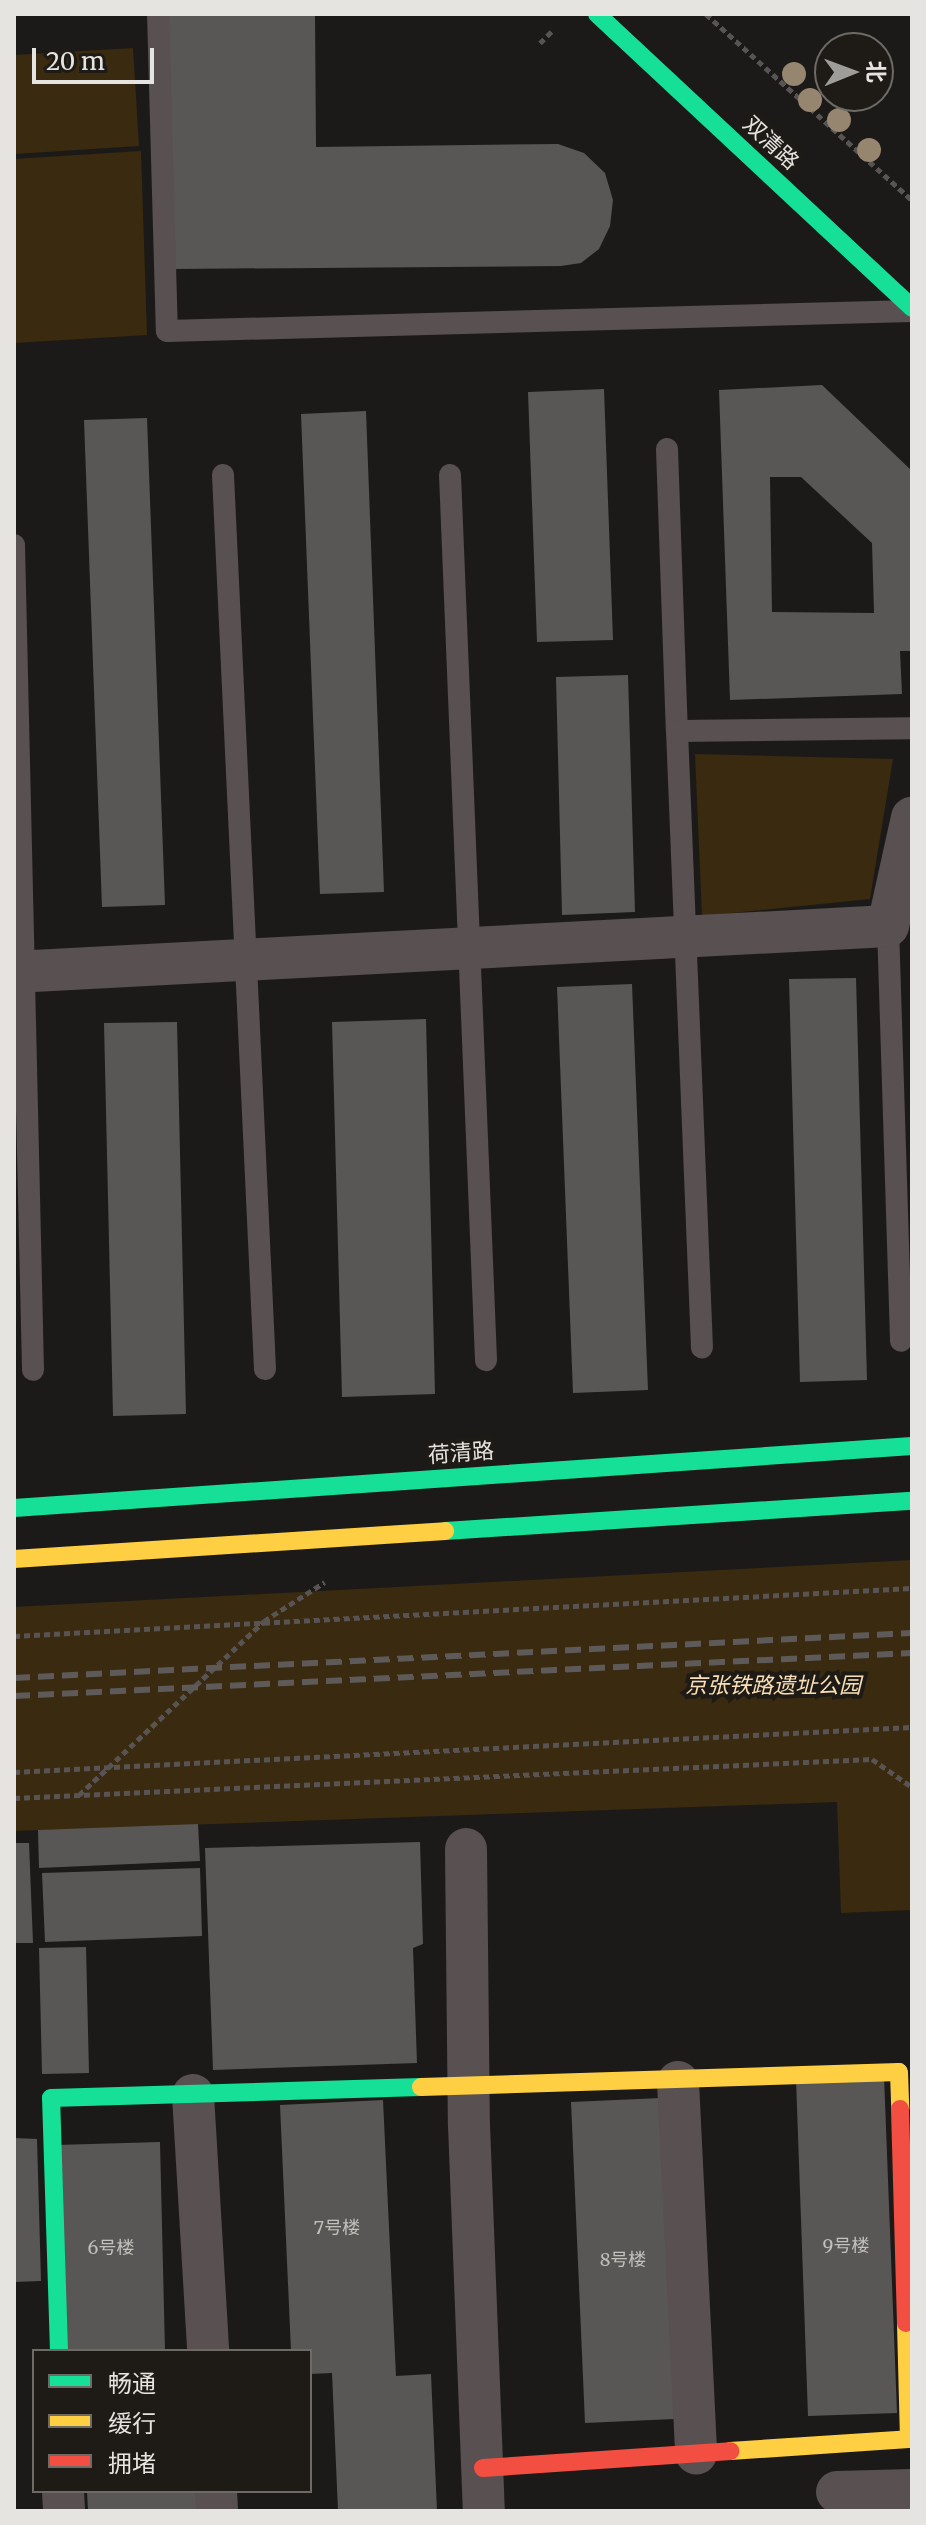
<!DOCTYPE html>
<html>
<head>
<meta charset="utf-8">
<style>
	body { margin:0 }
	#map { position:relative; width:926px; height:2525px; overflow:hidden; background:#1c1a18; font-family:Merriweather,"Noto Sans SC",serif }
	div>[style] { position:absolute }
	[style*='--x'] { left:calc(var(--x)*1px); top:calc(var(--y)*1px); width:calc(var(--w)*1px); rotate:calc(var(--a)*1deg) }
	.green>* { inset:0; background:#3a2a0f }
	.building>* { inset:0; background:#585755 }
	.path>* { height:5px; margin-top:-2.5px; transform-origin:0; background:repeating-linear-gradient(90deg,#585454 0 6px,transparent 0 10px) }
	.lane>* { height:22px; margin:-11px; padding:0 11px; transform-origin:11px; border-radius:11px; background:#585051 }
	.street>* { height:42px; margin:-21px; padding:0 21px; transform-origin:21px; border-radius:21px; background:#585051 }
	.fast>* { height:18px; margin:-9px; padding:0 9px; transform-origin:9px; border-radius:9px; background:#16e098 }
	.slow>* { height:18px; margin:-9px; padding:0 9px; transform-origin:9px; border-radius:9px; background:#ffcf43 }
	.jam>* { height:18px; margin:-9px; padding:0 9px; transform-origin:9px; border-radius:9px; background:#f24e42 }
	.rail>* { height:6px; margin-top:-3px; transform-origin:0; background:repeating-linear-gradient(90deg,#5d5a59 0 16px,transparent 0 24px) }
	.trees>* { width:24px; height:24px; margin:-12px; border-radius:50%; background:#96866f }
	span { translate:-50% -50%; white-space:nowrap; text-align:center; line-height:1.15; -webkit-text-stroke:8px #1e1b16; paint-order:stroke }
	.number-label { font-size:18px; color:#c2c1bd }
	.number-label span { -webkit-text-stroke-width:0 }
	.street-label { font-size:22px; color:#e6e4e0 }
	.park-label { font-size:22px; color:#f9deb6; font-style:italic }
	.frame { position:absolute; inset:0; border:16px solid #e6e4e0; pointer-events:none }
	.legend { position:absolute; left:32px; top:2349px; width:280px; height:144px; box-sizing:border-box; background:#1e1b16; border:2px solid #6e6b67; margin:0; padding:10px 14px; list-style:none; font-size:24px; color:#e6e4e0 }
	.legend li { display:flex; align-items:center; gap:16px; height:40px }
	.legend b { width:40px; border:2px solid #6e6b67 }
	.north { position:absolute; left:814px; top:32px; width:80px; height:80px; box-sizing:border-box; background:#1e1b16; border:2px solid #6e6b67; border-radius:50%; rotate:89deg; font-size:22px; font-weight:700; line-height:32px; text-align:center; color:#e6e4e0 }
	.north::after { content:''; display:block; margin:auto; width:28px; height:36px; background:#9f9d9a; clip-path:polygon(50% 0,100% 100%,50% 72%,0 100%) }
	.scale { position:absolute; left:32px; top:48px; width:122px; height:36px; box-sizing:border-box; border:4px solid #e6e4e0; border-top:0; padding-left:10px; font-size:24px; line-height:28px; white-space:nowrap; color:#e6e4e0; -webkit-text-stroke:6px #1e1b16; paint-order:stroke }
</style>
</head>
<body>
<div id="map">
	<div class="green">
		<div style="clip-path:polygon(133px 48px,139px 146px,14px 154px,14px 55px)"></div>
		<div style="clip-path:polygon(141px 151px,147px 335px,14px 343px,14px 159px)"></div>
		<div style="clip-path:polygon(695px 754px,893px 759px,870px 899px,702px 916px)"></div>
		<div style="clip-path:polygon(912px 1560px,912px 1910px,841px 1913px,837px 1802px,14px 1831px,14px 1607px)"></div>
	</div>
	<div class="building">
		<div style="clip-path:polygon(167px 14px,315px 14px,316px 147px,558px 144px,584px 153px,605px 173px,613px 200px,610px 226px,599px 249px,581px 263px,561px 266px,174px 269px)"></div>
		<div style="clip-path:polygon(evenodd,822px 385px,912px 471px,912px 651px,900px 651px,902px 694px,730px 700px,719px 390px,822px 385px,770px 477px,801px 477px,872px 543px,874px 613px,772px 612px,770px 477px)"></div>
		<div style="clip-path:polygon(604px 389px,613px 640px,537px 642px,528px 392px)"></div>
		<div style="clip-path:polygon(366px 411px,384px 892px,320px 894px,301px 414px)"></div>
		<div style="clip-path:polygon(147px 418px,165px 905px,102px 907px,84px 420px)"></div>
		<div style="clip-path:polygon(628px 675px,635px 912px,562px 915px,556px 677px)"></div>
		<div style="clip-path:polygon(856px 978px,867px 1380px,800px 1382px,789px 979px)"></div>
		<div style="clip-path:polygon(632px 984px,648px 1390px,573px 1393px,557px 987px)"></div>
		<div style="clip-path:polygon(426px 1019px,435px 1394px,342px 1397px,332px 1022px)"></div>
		<div style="clip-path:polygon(177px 1022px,186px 1414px,113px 1416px,104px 1023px)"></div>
		<div style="clip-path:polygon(198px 1824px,200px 1861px,39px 1868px,38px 1830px)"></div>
		<div style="clip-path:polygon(420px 1842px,423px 1944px,413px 1948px,417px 2063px,213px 2070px,205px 1848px)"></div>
		<div style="clip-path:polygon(14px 1843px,29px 1843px,33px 1943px,14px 1943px)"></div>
		<div style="clip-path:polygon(200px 1868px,202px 1936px,45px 1942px,42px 1873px)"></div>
		<div style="clip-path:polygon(86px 1947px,89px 2073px,42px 2074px,39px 1948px)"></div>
		<div style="clip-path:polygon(884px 2076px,897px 2413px,808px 2416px,796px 2079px)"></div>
		<div style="clip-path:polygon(661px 2098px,674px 2419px,585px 2423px,571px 2102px)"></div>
		<div style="clip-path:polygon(383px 2100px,396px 2376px,431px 2374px,437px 2511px,338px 2511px,332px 2373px,310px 2374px,310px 2351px,291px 2351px,280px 2105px)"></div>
		<div style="clip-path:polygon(14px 2138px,37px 2139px,41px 2281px,14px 2282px)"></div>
		<div style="clip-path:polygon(160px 2142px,165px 2351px,62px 2351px,56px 2145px)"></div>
		<div style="clip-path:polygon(87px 2491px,200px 2491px,201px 2511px,88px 2511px)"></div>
	</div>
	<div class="path">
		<div style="--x:706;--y:14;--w:278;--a:42.1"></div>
		<div style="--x:540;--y:43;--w:17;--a:-45"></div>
		<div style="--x:14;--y:1636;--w:899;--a:-3.06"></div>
		<div style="--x:14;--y:1772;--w:899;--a:-2.87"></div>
		<div style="--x:79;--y:1795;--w:254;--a:-43.2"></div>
		<div style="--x:264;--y:1621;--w:72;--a:-32.6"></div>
		<div style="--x:14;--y:1798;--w:859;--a:-2.6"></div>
		<div style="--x:872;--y:1759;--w:49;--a:35"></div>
	</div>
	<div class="lane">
		<div style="--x:158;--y:14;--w:317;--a:88.4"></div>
		<div style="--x:167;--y:331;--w:745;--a:-1.54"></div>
		<div style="--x:667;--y:449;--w:282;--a:88"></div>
		<div style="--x:677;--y:731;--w:235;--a:-0.7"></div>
		<div style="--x:223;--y:475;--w:895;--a:87.31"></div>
		<div style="--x:450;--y:475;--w:886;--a:87.67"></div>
		<div style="--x:14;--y:545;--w:825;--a:88.68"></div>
		<div style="--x:677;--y:731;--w:617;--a:87.68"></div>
		<div style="--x:888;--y:926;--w:415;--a:88.2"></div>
	</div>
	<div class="street">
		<div style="--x:14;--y:972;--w:875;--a:-3.01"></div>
		<div style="--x:888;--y:926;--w:111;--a:-77.5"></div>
		<div style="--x:466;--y:1849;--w:276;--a:89.4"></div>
		<div style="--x:469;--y:2125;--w:386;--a:87.8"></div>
		<div style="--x:678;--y:2082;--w:372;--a:87.2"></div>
		<div style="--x:193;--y:2095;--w:256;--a:86.6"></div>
		<div style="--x:63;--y:2491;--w:20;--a:87"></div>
		<div style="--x:216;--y:2491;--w:20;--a:87"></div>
		<div style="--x:837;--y:2492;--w:75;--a:-1.5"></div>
	</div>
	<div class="fast">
		<div style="--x:597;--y:14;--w:431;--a:43"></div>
		<div style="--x:14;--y:1508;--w:900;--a:-3.95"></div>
		<div style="--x:445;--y:1531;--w:468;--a:-3.7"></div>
		<div style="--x:59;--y:2351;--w:253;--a:-91.8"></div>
		<div style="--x:51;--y:2098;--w:370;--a:-1.7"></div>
	</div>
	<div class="slow">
		<div style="--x:14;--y:1559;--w:432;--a:-3.7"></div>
		<div style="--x:421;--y:2087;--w:478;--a:-1.8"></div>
		<div style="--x:899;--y:2072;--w:37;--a:88"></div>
		<div style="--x:730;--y:2451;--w:179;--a:-3.8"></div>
		<div style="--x:909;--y:2439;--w:116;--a:-91.5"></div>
	</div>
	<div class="jam">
		<div style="--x:900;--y:2109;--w:214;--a:88.4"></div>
		<div style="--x:483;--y:2468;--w:248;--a:-3.9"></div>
	</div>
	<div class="rail">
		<div style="--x:14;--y:1678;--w:899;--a:-2.87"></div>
		<div style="--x:14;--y:1696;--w:899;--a:-2.74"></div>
	</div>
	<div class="trees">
		<div style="left:794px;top:74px"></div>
		<div style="left:810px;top:100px"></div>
		<div style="left:839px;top:120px"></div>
		<div style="left:869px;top:150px"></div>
	</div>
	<div class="number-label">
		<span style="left:337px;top:2228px">7号楼</span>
		<span style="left:846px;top:2246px">9号楼</span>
		<span style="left:111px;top:2248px">6号楼</span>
		<span style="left:623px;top:2260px">8号楼</span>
	</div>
	<div class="street-label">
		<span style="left:771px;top:143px;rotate:43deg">双清路</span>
		<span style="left:461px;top:1453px;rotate:-4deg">荷清路</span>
	</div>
	<div class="park-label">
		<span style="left:773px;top:1686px">京张铁路遗址公园</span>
	</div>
	<div class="frame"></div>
	<ul class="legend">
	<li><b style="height:10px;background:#16e098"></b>畅通</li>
	<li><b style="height:10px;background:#ffcf43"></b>缓行</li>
	<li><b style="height:10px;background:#f24e42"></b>拥堵</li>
	</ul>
	<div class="north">北</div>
	<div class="scale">20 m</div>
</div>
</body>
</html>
